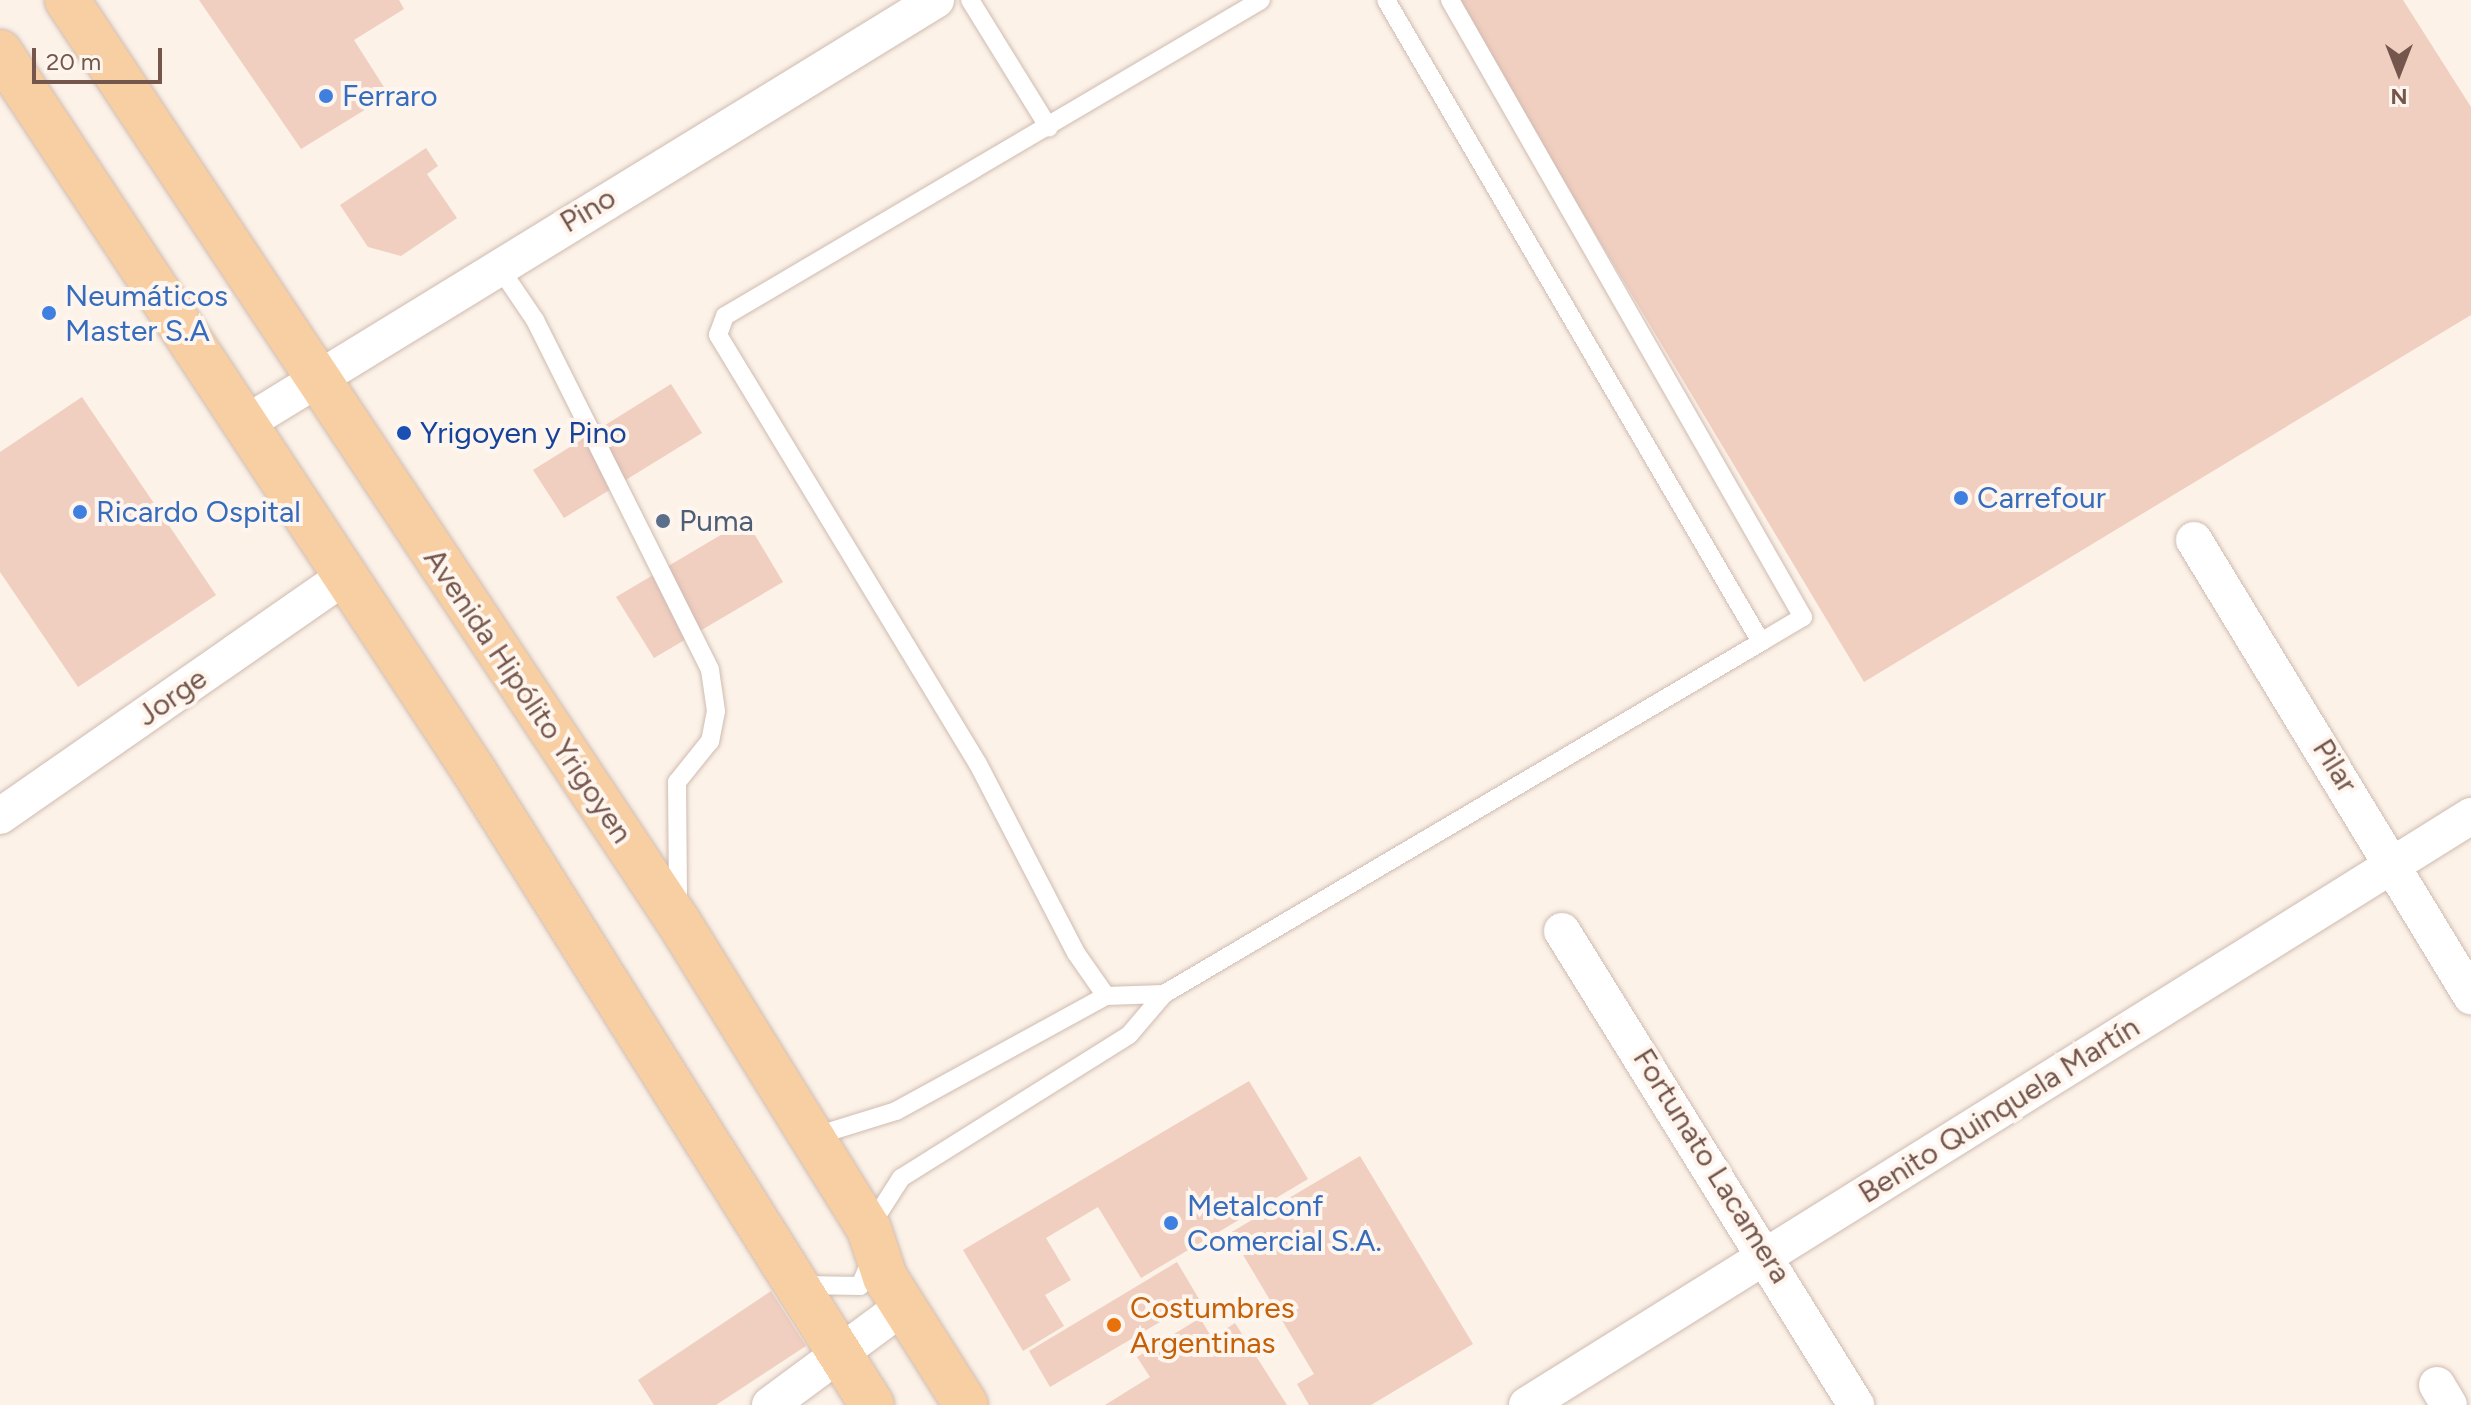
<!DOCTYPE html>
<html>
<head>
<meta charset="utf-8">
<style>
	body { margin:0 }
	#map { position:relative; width:2471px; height:1405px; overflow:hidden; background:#fcf2e8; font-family:Figtree,sans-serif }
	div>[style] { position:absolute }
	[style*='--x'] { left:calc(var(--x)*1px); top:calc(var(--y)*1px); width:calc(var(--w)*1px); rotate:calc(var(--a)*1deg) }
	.building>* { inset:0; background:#f0cec0 }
	.roads { filter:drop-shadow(0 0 2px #cfbbb0) drop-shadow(0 0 2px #cfbbb0) }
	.lane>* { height:18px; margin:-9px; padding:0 9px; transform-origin:9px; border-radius:9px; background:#fff }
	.street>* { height:36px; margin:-18px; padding:0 18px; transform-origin:18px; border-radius:18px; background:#fff }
	.primary>* { height:44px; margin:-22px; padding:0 22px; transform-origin:22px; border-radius:22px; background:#f8cea3 }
	.dots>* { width:22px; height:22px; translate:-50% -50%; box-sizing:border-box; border:4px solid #fef6ee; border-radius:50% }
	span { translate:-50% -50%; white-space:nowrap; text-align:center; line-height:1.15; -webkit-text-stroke:8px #fef6ee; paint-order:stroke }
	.shop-label { font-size:30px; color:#366cbe }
	.left { translate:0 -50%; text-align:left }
	.street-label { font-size:30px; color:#75564c }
	.transit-label { font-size:30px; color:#164399 }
	.service-label { font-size:30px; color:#4e5e75 }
	.food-label { font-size:30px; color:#c56008 }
	.north { position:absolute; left:2359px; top:32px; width:80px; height:80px; -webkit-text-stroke:6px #fef6ee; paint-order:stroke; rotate:180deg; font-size:22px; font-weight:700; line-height:32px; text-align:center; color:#75564c }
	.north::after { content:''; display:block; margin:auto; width:28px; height:36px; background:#75564c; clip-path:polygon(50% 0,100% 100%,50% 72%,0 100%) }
	.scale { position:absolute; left:32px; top:48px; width:130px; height:36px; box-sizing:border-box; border:4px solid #75564c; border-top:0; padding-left:10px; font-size:24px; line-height:28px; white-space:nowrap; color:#75564c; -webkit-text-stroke:6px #fef6ee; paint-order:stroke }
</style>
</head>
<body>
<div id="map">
	<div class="building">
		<div style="clip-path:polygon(199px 0,399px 0,404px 9px,354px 40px,389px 95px,301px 149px)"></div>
		<div style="clip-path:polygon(1455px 0,2403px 0,2471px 107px,2471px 315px,1864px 682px)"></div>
		<div style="clip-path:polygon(426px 148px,438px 166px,427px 174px,457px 218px,401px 256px,368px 247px,340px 205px)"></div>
		<div style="clip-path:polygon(671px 384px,702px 433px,564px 518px,533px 470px)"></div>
		<div style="clip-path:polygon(82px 397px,216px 595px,78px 687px,0 572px,0 452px)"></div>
		<div style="clip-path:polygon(746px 520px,783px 582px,654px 658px,616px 597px)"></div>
		<div style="clip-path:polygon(1249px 1081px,1308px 1179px,1141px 1278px,1098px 1207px,1046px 1238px,1071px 1280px,1045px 1295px,1064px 1326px,1023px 1351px,963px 1250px)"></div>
		<div style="clip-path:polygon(1360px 1156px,1473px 1344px,1371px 1405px,1309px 1405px,1297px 1384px,1314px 1374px,1230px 1233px)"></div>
		<div style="clip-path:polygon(1177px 1262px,1199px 1299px,1050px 1387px,1029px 1351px)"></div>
		<div style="clip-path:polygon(771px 1291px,806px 1346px,716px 1405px,654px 1405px,638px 1380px)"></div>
		<div style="clip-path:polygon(1200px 1318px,1212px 1338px,1235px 1323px,1287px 1405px,1105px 1405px,1150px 1377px,1137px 1357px)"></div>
	</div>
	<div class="roads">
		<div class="lane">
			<div style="--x:970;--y:0;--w:150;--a:58.3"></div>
			<div style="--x:1450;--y:0;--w:711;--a:60.23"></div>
			<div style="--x:1803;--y:617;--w:49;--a:149.2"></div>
			<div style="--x:497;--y:264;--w:68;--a:55.8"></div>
			<div style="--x:535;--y:320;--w:391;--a:63.4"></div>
			<div style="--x:710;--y:670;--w:41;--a:81.7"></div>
			<div style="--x:716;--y:711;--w:31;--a:101"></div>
			<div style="--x:710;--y:741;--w:53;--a:128.8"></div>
			<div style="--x:677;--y:782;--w:124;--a:89.5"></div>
			<div style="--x:1106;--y:996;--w:52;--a:-124.9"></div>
			<div style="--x:1076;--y:953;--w:213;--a:-117.4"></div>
			<div style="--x:978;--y:764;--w:502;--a:-121.22"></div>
			<div style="--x:718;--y:335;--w:20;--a:-70"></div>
			<div style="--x:725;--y:316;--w:622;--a:-30.52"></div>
			<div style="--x:812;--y:1137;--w:88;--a:-17.2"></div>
			<div style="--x:896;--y:1111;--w:239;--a:-28.7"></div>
			<div style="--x:1106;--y:996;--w:58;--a:-2"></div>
			<div style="--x:871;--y:1225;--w:56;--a:-57.4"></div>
			<div style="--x:901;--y:1178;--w:269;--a:-32.1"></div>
			<div style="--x:1129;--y:1035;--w:54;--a:-49.5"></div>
			<div style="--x:1164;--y:994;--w:693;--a:-30.52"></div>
			<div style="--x:1761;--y:642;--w:743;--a:-120.29"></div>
			<div style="--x:802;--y:1285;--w:58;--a:1"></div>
			<div style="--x:860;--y:1286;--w:26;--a:-67"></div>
		</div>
		<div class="street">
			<div style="--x:243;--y:425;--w:813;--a:-31.52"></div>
			<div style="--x:2194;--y:540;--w:534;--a:58.72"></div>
			<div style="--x:0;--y:816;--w:419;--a:-34.8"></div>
			<div style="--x:1562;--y:931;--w:558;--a:58.19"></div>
			<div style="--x:2437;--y:1385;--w:23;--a:59"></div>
			<div style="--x:770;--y:1405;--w:168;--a:-36.5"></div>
			<div style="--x:1527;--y:1405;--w:1113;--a:-31.96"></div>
		</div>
		<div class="primary">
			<div style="--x:67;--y:0;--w:1105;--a:56.44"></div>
			<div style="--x:678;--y:921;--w:362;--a:58.2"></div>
			<div style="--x:869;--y:1229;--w:51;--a:71.6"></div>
			<div style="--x:885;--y:1277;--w:151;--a:57.7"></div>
			<div style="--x:0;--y:52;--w:858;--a:56.61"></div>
			<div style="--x:472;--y:768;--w:752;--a:57.87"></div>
		</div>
	</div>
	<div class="dots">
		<div style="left:326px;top:96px;background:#3f7fe0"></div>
		<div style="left:49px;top:313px;background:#3f7fe0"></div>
		<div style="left:404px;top:433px;background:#1a4fb4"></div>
		<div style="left:1961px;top:498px;background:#3f7fe0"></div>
		<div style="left:80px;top:512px;background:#3f7fe0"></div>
		<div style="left:663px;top:521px;background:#5c6f8a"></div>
		<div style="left:1171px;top:1223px;background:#3f7fe0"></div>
		<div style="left:1114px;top:1325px;background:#e8710a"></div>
	</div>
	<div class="shop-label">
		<span class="left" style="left:342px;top:96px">Ferraro</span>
		<span class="left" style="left:65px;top:313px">Neumáticos<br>Master S.A</span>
		<span class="left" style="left:1977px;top:498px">Carrefour</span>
		<span class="left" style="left:96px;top:512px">Ricardo Ospital</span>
		<span class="left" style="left:1187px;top:1223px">Metalconf<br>Comercial S.A.</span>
	</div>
	<div class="street-label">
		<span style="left:588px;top:210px;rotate:-31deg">Pino</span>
		<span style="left:528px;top:696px;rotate:56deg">Avenida Hipólito Yrigoyen</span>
		<span style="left:172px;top:697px;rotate:-35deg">Jorge</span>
		<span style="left:2335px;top:766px;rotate:58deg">Pilar</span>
		<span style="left:1999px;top:1110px;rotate:-32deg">Benito Quinquela Martín</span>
		<span style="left:1712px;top:1166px;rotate:58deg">Fortunato Lacamera</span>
	</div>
	<div class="transit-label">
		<span class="left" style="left:420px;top:433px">Yrigoyen y Pino</span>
	</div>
	<div class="service-label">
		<span class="left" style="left:679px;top:521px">Puma</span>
	</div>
	<div class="food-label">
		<span class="left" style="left:1130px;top:1325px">Costumbres<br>Argentinas</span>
	</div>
	<div class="north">N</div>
	<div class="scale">20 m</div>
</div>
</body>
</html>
